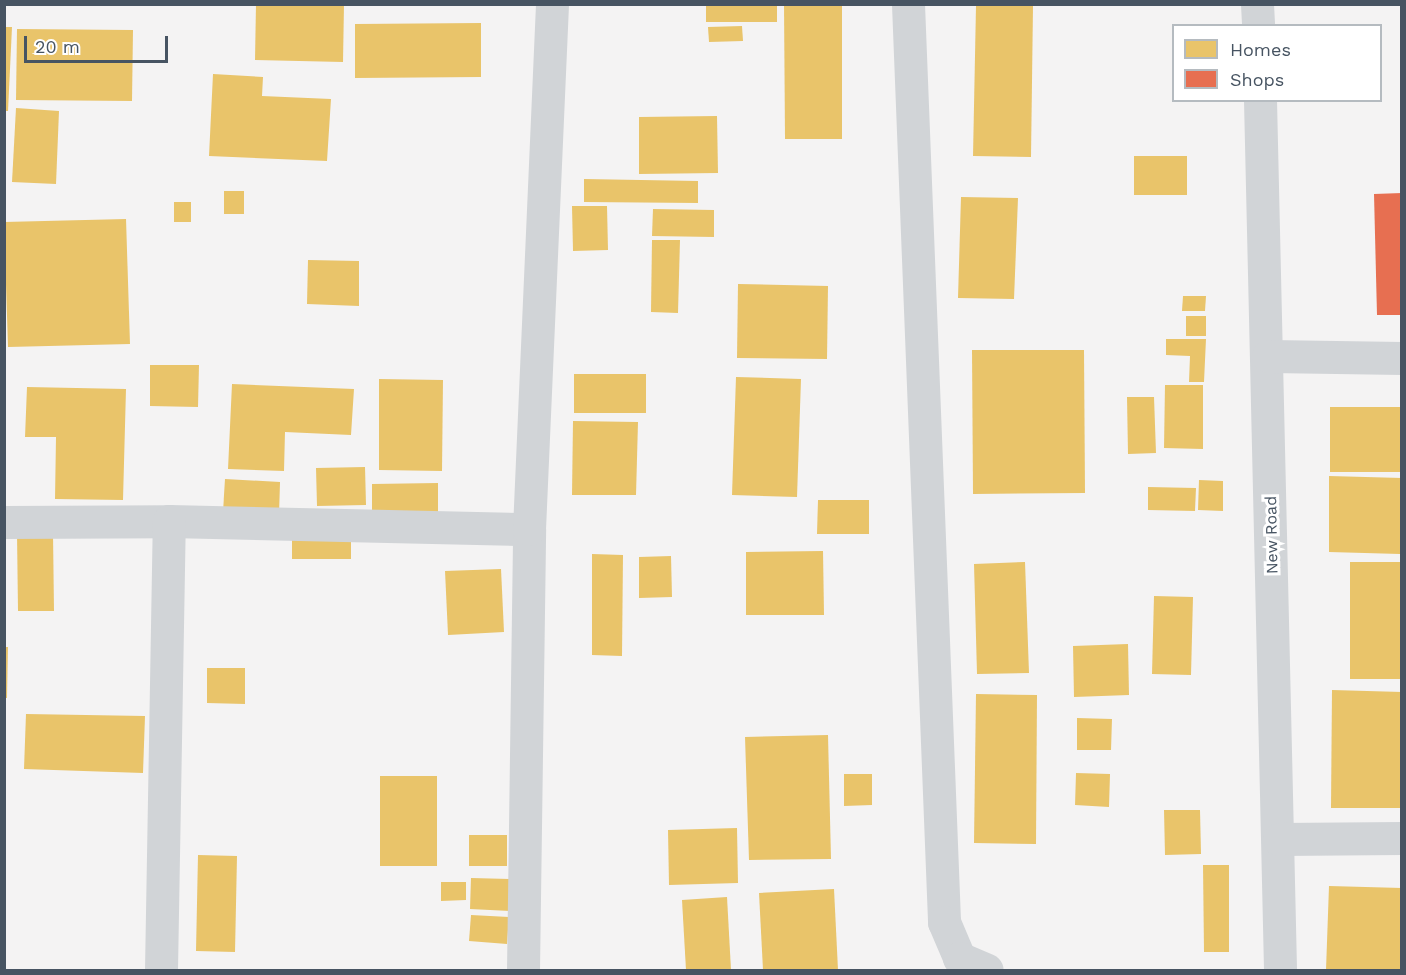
<!DOCTYPE html>
<html>
<head>
<meta charset="utf-8">
<style>
	body { margin:0 }
	#map { position:relative; width:1406px; height:975px; overflow:hidden; background:#f4f3f3; font-family:"Work Sans",sans-serif }
	div>[style] { position:absolute }
	[style*='--x'] { left:calc(var(--x)*1px); top:calc(var(--y)*1px); width:calc(var(--w)*1px); rotate:calc(var(--a)*1deg) }
	.homes>* { inset:0; background:#e9c46a }
	.shops>* { inset:0; background:#e76f51 }
	.minor>* { height:33px; margin:-16.5px; padding:0 16.5px; transform-origin:16.5px; border-radius:16.5px; background:#d1d4d7 }
	span { translate:-50% -50%; white-space:nowrap; text-align:center; line-height:1.15; -webkit-text-stroke:6px #fff; paint-order:stroke }
	.street-label { font-size:16px; color:#475462 }
	.frame { position:absolute; inset:0; border:6px solid #475462; pointer-events:none }
	.legend { position:absolute; left:1172px; top:24px; width:210px; height:78px; box-sizing:border-box; background:#fff; border:2px solid #b5bbc0; margin:0; padding:8px 10px; list-style:none; font-size:18px; color:#475462 }
	.legend li { display:flex; align-items:center; gap:12px; height:30px }
	.legend b { width:30px; border:2px solid #b5bbc0 }
	.scale { position:absolute; left:24px; top:36px; width:144px; height:27px; box-sizing:border-box; border:3px solid #475462; border-top:0; padding-left:8px; font-size:18px; line-height:21px; white-space:nowrap; color:#475462; -webkit-text-stroke:4px #fff; paint-order:stroke }
</style>
</head>
<body>
<div id="map">
	<div class="homes">
		<div style="clip-path:polygon(256px 4px,344px 4px,343px 62px,255px 60px)"></div>
		<div style="clip-path:polygon(706px 4px,777px 4px,777px 22px,706px 22px)"></div>
		<div style="clip-path:polygon(784px 4px,842px 4px,842px 139px,785px 139px)"></div>
		<div style="clip-path:polygon(976px 6px,1033px 6px,1031px 157px,973px 156px)"></div>
		<div style="clip-path:polygon(481px 23px,481px 77px,355px 78px,355px 24px)"></div>
		<div style="clip-path:polygon(742px 26px,743px 41px,709px 42px,708px 27px)"></div>
		<div style="clip-path:polygon(4px 27px,12px 27px,8px 111px,4px 111px)"></div>
		<div style="clip-path:polygon(17px 29px,133px 30px,132px 101px,16px 100px)"></div>
		<div style="clip-path:polygon(213px 74px,263px 77px,262px 96px,331px 99px,327px 161px,209px 156px)"></div>
		<div style="clip-path:polygon(16px 108px,59px 111px,56px 184px,12px 182px)"></div>
		<div style="clip-path:polygon(717px 116px,718px 173px,639px 174px,639px 117px)"></div>
		<div style="clip-path:polygon(1134px 156px,1187px 156px,1187px 195px,1134px 195px)"></div>
		<div style="clip-path:polygon(584px 179px,698px 181px,698px 203px,584px 202px)"></div>
		<div style="clip-path:polygon(224px 191px,244px 191px,244px 214px,224px 214px)"></div>
		<div style="clip-path:polygon(961px 197px,1018px 198px,1014px 299px,958px 298px)"></div>
		<div style="clip-path:polygon(174px 202px,191px 202px,191px 222px,174px 222px)"></div>
		<div style="clip-path:polygon(572px 206px,607px 206px,608px 250px,573px 251px)"></div>
		<div style="clip-path:polygon(653px 209px,714px 210px,714px 237px,652px 236px)"></div>
		<div style="clip-path:polygon(126px 219px,130px 344px,8px 347px,4px 222px)"></div>
		<div style="clip-path:polygon(652px 240px,680px 240px,678px 313px,651px 312px)"></div>
		<div style="clip-path:polygon(308px 260px,359px 261px,359px 306px,307px 304px)"></div>
		<div style="clip-path:polygon(738px 284px,828px 286px,827px 359px,737px 358px)"></div>
		<div style="clip-path:polygon(1183px 296px,1206px 296px,1205px 311px,1182px 311px)"></div>
		<div style="clip-path:polygon(1186px 316px,1206px 316px,1206px 336px,1186px 336px)"></div>
		<div style="clip-path:polygon(1166px 339px,1206px 339px,1204px 382px,1189px 382px,1190px 356px,1166px 355px)"></div>
		<div style="clip-path:polygon(972px 350px,1084px 350px,1085px 493px,973px 494px)"></div>
		<div style="clip-path:polygon(150px 365px,199px 365px,198px 407px,150px 406px)"></div>
		<div style="clip-path:polygon(574px 374px,646px 374px,646px 413px,574px 413px)"></div>
		<div style="clip-path:polygon(736px 377px,801px 379px,797px 497px,732px 495px)"></div>
		<div style="clip-path:polygon(379px 379px,443px 380px,442px 471px,379px 470px)"></div>
		<div style="clip-path:polygon(232px 384px,354px 389px,351px 435px,285px 432px,284px 471px,228px 469px)"></div>
		<div style="clip-path:polygon(1165px 385px,1203px 385px,1203px 449px,1164px 448px)"></div>
		<div style="clip-path:polygon(27px 387px,126px 389px,123px 500px,55px 499px,56px 437px,25px 437px)"></div>
		<div style="clip-path:polygon(1127px 397px,1154px 397px,1156px 453px,1128px 454px)"></div>
		<div style="clip-path:polygon(1330px 407px,1402px 407px,1402px 472px,1330px 472px)"></div>
		<div style="clip-path:polygon(573px 421px,638px 422px,636px 495px,572px 495px)"></div>
		<div style="clip-path:polygon(365px 467px,366px 505px,317px 506px,316px 468px)"></div>
		<div style="clip-path:polygon(1329px 476px,1402px 478px,1400px 554px,1329px 552px)"></div>
		<div style="clip-path:polygon(225px 479px,280px 482px,279px 514px,223px 512px)"></div>
		<div style="clip-path:polygon(1199px 480px,1223px 481px,1223px 511px,1198px 510px)"></div>
		<div style="clip-path:polygon(438px 483px,438px 514px,372px 514px,372px 484px)"></div>
		<div style="clip-path:polygon(1148px 487px,1196px 488px,1195px 511px,1148px 510px)"></div>
		<div style="clip-path:polygon(818px 500px,869px 500px,869px 534px,817px 534px)"></div>
		<div style="clip-path:polygon(17px 533px,53px 533px,54px 611px,18px 611px)"></div>
		<div style="clip-path:polygon(292px 540px,351px 540px,351px 559px,292px 559px)"></div>
		<div style="clip-path:polygon(823px 551px,824px 615px,746px 615px,746px 552px)"></div>
		<div style="clip-path:polygon(592px 554px,623px 555px,622px 656px,592px 655px)"></div>
		<div style="clip-path:polygon(671px 556px,672px 597px,639px 598px,639px 557px)"></div>
		<div style="clip-path:polygon(1025px 562px,1029px 673px,977px 674px,974px 564px)"></div>
		<div style="clip-path:polygon(1350px 562px,1402px 562px,1402px 679px,1350px 679px)"></div>
		<div style="clip-path:polygon(501px 569px,504px 632px,448px 635px,445px 571px)"></div>
		<div style="clip-path:polygon(1154px 596px,1193px 597px,1191px 675px,1152px 674px)"></div>
		<div style="clip-path:polygon(1128px 644px,1129px 695px,1074px 697px,1073px 646px)"></div>
		<div style="clip-path:polygon(4px 647px,8px 647px,7px 698px,4px 698px)"></div>
		<div style="clip-path:polygon(207px 668px,245px 668px,245px 704px,207px 703px)"></div>
		<div style="clip-path:polygon(1332px 690px,1402px 692px,1402px 808px,1331px 808px)"></div>
		<div style="clip-path:polygon(976px 694px,1037px 695px,1036px 844px,974px 843px)"></div>
		<div style="clip-path:polygon(26px 714px,145px 716px,143px 773px,24px 769px)"></div>
		<div style="clip-path:polygon(1077px 718px,1112px 719px,1111px 750px,1077px 750px)"></div>
		<div style="clip-path:polygon(828px 735px,831px 859px,749px 860px,745px 737px)"></div>
		<div style="clip-path:polygon(1076px 773px,1110px 774px,1109px 807px,1075px 805px)"></div>
		<div style="clip-path:polygon(844px 774px,872px 774px,872px 805px,844px 806px)"></div>
		<div style="clip-path:polygon(380px 776px,437px 776px,437px 866px,380px 866px)"></div>
		<div style="clip-path:polygon(1164px 810px,1200px 810px,1201px 854px,1165px 855px)"></div>
		<div style="clip-path:polygon(737px 828px,738px 883px,669px 885px,668px 830px)"></div>
		<div style="clip-path:polygon(469px 835px,507px 835px,507px 866px,469px 866px)"></div>
		<div style="clip-path:polygon(198px 855px,237px 856px,235px 952px,196px 951px)"></div>
		<div style="clip-path:polygon(1203px 865px,1229px 865px,1229px 952px,1204px 952px)"></div>
		<div style="clip-path:polygon(471px 878px,513px 879px,512px 911px,470px 909px)"></div>
		<div style="clip-path:polygon(441px 882px,466px 882px,466px 900px,441px 901px)"></div>
		<div style="clip-path:polygon(1329px 886px,1402px 888px,1402px 970px,1326px 970px)"></div>
		<div style="clip-path:polygon(834px 889px,838px 970px,763px 970px,759px 893px)"></div>
		<div style="clip-path:polygon(727px 897px,731px 970px,686px 970px,682px 900px)"></div>
		<div style="clip-path:polygon(471px 915px,509px 917px,507px 944px,469px 941px)"></div>
	</div>
	<div class="shops">
		<div style="clip-path:polygon(1402px 193px,1402px 315px,1377px 315px,1374px 194px)"></div>
	</div>
	<div class="minor">
		<div style="--x:908;--y:4;--w:919;--a:87.75"></div>
		<div style="--x:944;--y:922;--w:39;--a:67"></div>
		<div style="--x:959;--y:958;--w:30;--a:23"></div>
		<div style="--x:1257;--y:4;--w:22;--a:87"></div>
		<div style="--x:1260;--y:100;--w:870;--a:88.68"></div>
		<div style="--x:1268;--y:356;--w:134;--a:0.9"></div>
		<div style="--x:4;--y:522;--w:165;--a:-0.3"></div>
		<div style="--x:169;--y:521;--w:360;--a:1.3"></div>
		<div style="--x:1279;--y:839;--w:123;--a:-0.5"></div>
		<div style="--x:161;--y:970;--w:449;--a:-89"></div>
		<div style="--x:523;--y:970;--w:441;--a:-89.2"></div>
		<div style="--x:529;--y:529;--w:526;--a:-87.49"></div>
	</div>
	<div class="street-label">
		<span style="left:1272px;top:535px;rotate:-91deg">New Road</span>
	</div>
	<div class="frame"></div>
	<ul class="legend">
	<li><b style="height:16px;background:#e9c46a"></b>Homes</li>
	<li><b style="height:16px;background:#e76f51"></b>Shops</li>
	</ul>
	<div class="scale">20 m</div>
</div>
</body>
</html>
